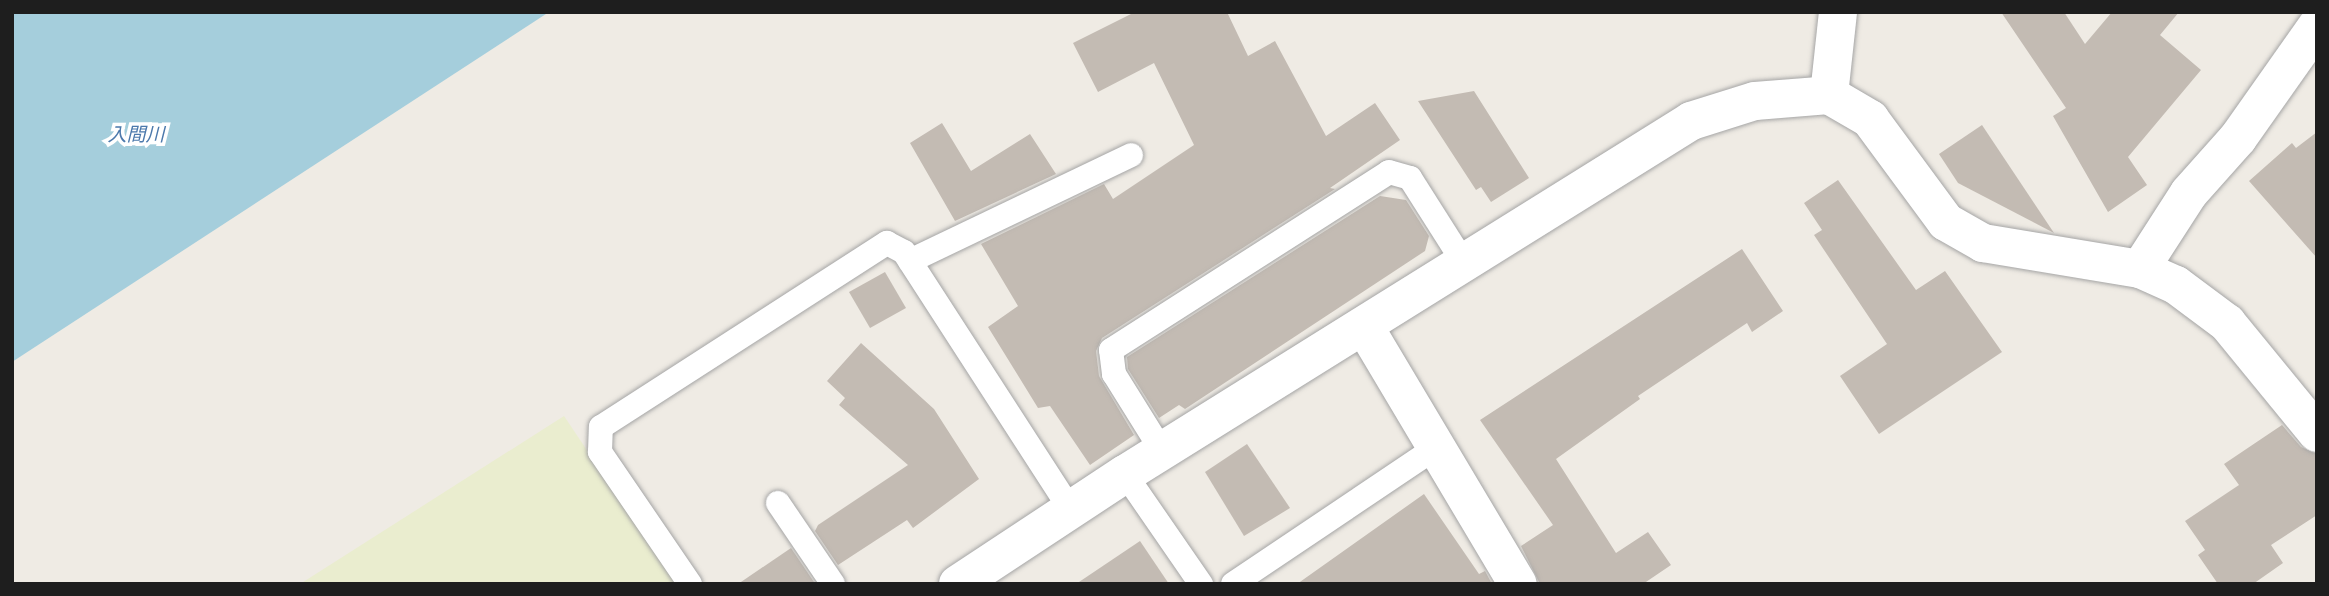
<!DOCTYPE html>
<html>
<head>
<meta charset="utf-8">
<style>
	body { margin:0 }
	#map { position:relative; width:2329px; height:596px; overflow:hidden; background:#efebe4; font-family:"Public Sans","Noto Sans JP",sans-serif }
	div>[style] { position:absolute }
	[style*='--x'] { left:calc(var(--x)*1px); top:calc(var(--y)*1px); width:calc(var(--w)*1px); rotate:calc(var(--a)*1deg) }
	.farmland>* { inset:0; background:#eaedcf }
	.water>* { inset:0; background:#a5cedc }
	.building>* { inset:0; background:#c3bbb3 }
	.roads { filter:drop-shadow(0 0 2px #a5a5a5) drop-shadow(0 0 2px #a5a5a5) }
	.service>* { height:24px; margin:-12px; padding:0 12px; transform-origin:12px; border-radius:12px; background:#fff }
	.minor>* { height:38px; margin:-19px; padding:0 19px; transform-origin:19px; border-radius:19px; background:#fff }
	span { translate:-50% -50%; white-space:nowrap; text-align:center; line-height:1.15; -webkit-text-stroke:7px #fff; paint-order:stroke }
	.water-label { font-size:19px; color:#4c79ac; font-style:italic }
	.frame { position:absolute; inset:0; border:14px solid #1e1e1e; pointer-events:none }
</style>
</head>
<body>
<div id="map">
	<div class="farmland">
		<div style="clip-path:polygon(564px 416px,677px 584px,300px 584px)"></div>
	</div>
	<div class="water">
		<div style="clip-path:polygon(12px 12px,549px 12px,12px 362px)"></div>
	</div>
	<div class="building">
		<div style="clip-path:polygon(1135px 12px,1227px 12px,1248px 56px,1275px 41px,1326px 136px,1375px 103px,1400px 140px,1330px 188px,1335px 189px,1102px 338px,1096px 351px,1099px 376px,1134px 435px,1090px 465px,1050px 406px,1038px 408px,988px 327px,1018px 306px,981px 244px,1104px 184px,1113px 199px,1194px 145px,1154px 63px,1098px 92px,1073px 43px)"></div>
		<div style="clip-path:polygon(2001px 12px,2064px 12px,2085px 44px,2112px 12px,2179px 12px,2160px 35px,2201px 70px,2128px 157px,2147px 185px,2108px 212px,2053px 116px,2066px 108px)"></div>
		<div style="clip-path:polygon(1474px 91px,1529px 178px,1491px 202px,1481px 187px,1476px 190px,1418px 101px)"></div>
		<div style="clip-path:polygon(942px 123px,971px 171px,1030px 134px,1056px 174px,955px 221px,910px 143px)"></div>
		<div style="clip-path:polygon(1982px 125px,2054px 233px,1958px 183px,1939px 154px)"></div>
		<div style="clip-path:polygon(2317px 132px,2317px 258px,2249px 181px,2292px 143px,2296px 148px)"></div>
		<div style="clip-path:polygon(1838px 180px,1916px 290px,1945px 271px,2002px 352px,1879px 434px,1840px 376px,1887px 344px,1814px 235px,1822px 230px,1804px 203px)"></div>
		<div style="clip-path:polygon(1380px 196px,1406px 200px,1429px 236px,1425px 251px,1185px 409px,1179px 405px,1159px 418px,1128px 369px,1127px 357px)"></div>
		<div style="clip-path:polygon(1742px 249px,1783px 311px,1752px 332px,1747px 323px,1638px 396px,1640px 399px,1556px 459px,1616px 553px,1648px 532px,1671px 565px,1643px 584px,1540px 584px,1521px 546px,1553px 525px,1480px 420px)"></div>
		<div style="clip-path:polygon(885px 272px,906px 308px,870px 328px,849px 292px)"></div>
		<div style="clip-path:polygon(861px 343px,934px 409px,979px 479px,913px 528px,907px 520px,838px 565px,815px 531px,818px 525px,908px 465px,839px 405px,845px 398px,827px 381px)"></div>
		<div style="clip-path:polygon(2282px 425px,2301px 447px,2317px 454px,2317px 515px,2271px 545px,2283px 563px,2253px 584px,2218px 584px,2198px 555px,2205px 550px,2185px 521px,2239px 485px,2224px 464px)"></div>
		<div style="clip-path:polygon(1247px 444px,1290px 508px,1244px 536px,1205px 472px)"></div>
		<div style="clip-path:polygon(1424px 494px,1479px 574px,1485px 571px,1492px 584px,1297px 584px)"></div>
		<div style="clip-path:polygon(1140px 541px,1169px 584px,1076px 584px)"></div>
		<div style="clip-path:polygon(791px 548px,814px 582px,738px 584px)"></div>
	</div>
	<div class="roads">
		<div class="service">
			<div style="--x:910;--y:261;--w:245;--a:-25.6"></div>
			<div style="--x:1162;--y:451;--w:91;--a:-121.9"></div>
			<div style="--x:1114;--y:374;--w:24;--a:-97"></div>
			<div style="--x:1111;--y:350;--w:330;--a:-32.6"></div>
			<div style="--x:1389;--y:172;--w:22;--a:16"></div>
			<div style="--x:1410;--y:178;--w:101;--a:57.6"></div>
			<div style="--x:1125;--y:474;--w:134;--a:55.4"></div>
			<div style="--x:778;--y:503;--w:98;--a:55.8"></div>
			<div style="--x:690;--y:584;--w:160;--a:-124.3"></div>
			<div style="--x:600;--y:452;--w:25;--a:-88"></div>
			<div style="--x:601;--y:427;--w:340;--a:-32.8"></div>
			<div style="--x:887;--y:243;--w:19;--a:28"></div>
			<div style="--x:904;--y:252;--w:306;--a:57.1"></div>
			<div style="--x:1233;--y:584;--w:242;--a:-33.9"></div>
		</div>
		<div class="minor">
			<div style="--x:1829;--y:95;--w:83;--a:-83.8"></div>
			<div style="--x:2140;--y:269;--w:90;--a:-57.2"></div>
			<div style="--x:2189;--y:193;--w:74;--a:-48.3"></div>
			<div style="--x:2238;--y:138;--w:137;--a:-54.8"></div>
			<div style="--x:1364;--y:326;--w:300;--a:59.2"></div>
			<div style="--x:958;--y:584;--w:200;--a:-33.4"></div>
			<div style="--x:1125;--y:474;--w:667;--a:-31.95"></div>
			<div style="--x:1691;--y:121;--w:67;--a:-17.4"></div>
			<div style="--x:1755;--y:101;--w:74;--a:-4.6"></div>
			<div style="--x:1829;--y:95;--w:48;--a:30.3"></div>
			<div style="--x:1870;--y:119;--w:128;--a:53.6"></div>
			<div style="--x:1946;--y:222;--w:43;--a:29.6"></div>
			<div style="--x:1983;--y:243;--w:159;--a:9.4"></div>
			<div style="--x:2140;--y:269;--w:39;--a:24"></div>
			<div style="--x:2176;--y:285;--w:64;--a:36.7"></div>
			<div style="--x:2227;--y:323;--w:142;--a:50.7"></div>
		</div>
	</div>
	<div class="water-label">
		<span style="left:136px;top:135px">入間川</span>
	</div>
	<div class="frame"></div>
</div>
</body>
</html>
